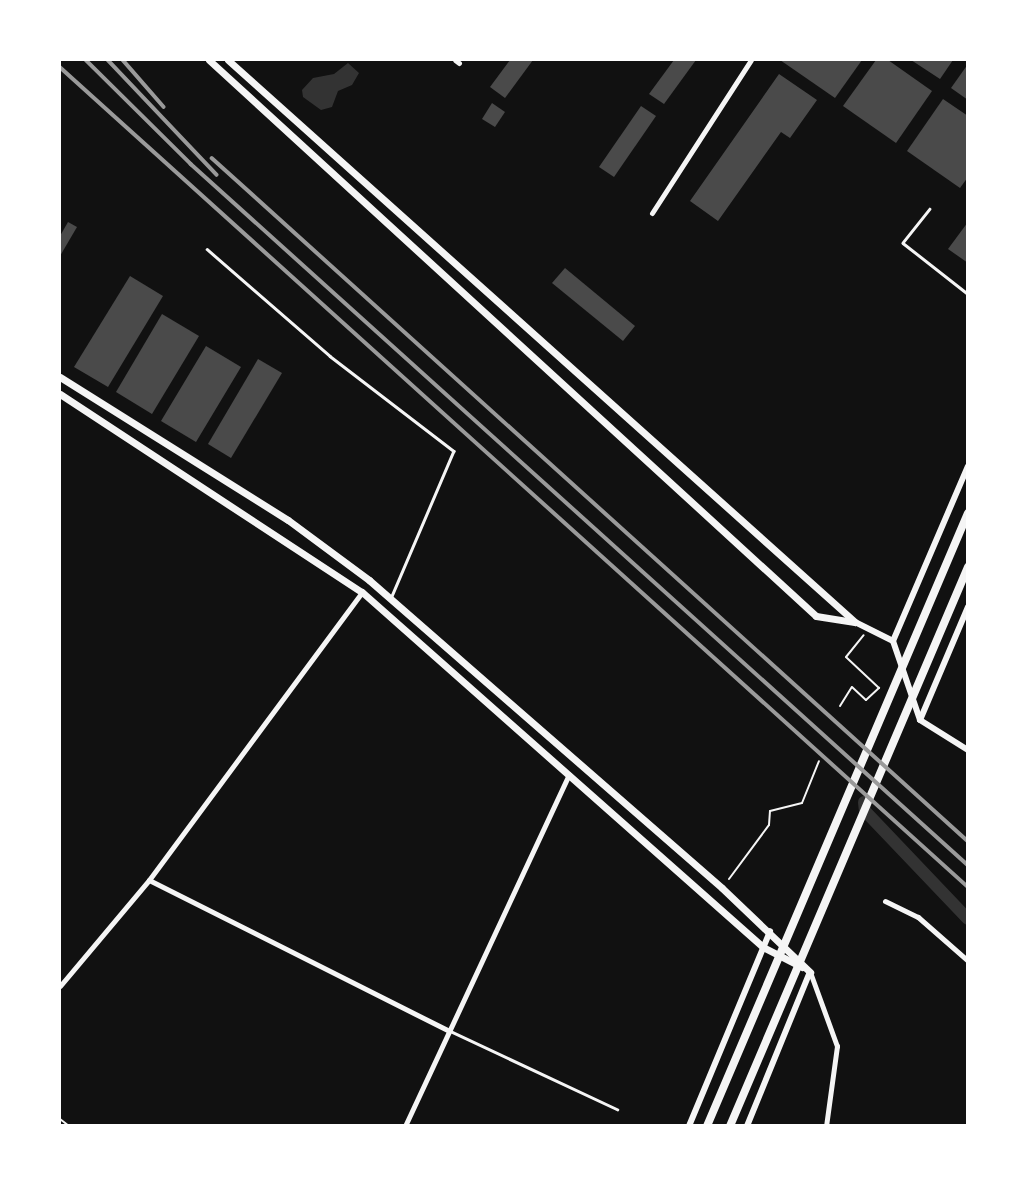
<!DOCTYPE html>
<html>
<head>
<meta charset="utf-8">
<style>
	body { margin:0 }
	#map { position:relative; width:1027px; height:1185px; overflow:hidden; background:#111; font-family:"Playfair Display",serif }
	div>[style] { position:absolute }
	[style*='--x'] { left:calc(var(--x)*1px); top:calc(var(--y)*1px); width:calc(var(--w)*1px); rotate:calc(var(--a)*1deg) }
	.water>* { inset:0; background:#333 }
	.canal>* { height:12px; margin:-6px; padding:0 6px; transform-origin:6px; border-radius:6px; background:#333 }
	.building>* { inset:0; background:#4a4a4a }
	.path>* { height:2px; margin:-1px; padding:0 1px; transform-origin:1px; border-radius:1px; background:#f5f5f5 }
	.service>* { height:2.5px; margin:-1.25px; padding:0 1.25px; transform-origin:1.25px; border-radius:1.25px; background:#f5f5f5 }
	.minor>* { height:5px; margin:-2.5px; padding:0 2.5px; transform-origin:2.5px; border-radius:2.5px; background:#f5f5f5 }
	.tertiary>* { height:6px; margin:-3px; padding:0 3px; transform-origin:3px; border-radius:3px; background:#f5f5f5 }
	.secondary>* { height:7px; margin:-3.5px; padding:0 3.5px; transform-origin:3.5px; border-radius:3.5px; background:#f5f5f5 }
	.primary>* { height:8px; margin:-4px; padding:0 4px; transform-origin:4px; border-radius:4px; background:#f5f5f5 }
	.rail>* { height:3.5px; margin:-1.75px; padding:0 1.75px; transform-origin:1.75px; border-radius:1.75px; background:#9a9a9a }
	span { translate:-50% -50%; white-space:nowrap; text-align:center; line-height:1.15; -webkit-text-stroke:7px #fff; paint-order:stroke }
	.frame { position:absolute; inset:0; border:61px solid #fff; pointer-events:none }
</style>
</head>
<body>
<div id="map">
	<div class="water">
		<div style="clip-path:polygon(348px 63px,359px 73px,352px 85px,338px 91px,332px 107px,321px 110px,303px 97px,302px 90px,313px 78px,334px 74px)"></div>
	</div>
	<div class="canal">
		<div style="--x:864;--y:802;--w:9;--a:84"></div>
		<div style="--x:865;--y:811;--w:149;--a:46.4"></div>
	</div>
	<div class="building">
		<div style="clip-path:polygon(510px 60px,533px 60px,505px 98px,490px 87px)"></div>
		<div style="clip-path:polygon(674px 60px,696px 60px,664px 104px,649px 94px)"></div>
		<div style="clip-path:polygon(780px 60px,862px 60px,835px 98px)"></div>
		<div style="clip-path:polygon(876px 60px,888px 60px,932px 91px,896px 143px,843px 106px)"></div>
		<div style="clip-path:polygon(911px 60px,953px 60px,940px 79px)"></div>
		<div style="clip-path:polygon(968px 64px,968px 100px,951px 88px)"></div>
		<div style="clip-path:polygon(779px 74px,817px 100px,790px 138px,781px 132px,718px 221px,690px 201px)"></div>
		<div style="clip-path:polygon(943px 99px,968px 116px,968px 177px,960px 188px,907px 151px)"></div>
		<div style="clip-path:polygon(492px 103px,505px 112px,495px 127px,482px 119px)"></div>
		<div style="clip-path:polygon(641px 106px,656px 116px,614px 177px,599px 167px)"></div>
		<div style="clip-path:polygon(68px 222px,77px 227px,60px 256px,60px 236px)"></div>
		<div style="clip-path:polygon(968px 222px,968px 263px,948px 249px)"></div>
		<div style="clip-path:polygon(565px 268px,635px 326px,623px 341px,552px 283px)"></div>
		<div style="clip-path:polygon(130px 276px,163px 296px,108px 387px,74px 367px)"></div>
		<div style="clip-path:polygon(162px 314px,199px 336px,152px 414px,116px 392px)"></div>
		<div style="clip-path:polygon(206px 346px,241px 367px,196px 442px,161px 421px)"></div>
		<div style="clip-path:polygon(258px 359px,282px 373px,231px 458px,208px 444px)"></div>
	</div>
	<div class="path">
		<div style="--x:840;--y:706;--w:22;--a:-58"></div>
		<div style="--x:852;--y:687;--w:19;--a:43"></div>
		<div style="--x:866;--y:700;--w:18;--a:-43"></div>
		<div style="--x:879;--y:688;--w:45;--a:-136.8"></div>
		<div style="--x:846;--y:657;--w:28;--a:-51"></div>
		<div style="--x:729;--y:879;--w:67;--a:-53.5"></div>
		<div style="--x:769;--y:825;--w:14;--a:-86"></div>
		<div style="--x:770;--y:811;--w:33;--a:-14"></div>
		<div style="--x:802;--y:803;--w:45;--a:-68"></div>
		<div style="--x:60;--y:1119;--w:11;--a:38"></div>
	</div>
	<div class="service">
		<div style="--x:930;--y:209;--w:43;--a:128.5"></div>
		<div style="--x:903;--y:243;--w:83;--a:38.1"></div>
		<div style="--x:207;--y:249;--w:163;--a:41"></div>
		<div style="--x:330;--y:356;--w:156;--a:37.5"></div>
		<div style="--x:454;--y:451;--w:161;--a:113.1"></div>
		<div style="--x:448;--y:1030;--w:187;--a:25.1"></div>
	</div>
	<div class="minor">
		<div style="--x:455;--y:60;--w:5;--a:37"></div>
		<div style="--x:652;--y:213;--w:182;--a:-57.1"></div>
		<div style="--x:149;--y:880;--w:334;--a:26.7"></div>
		<div style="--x:885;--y:901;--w:37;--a:26"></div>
		<div style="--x:918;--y:917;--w:67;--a:41.3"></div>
		<div style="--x:810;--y:972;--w:79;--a:70"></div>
		<div style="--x:837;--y:1046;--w:81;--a:97.8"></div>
		<div style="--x:60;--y:986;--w:138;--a:-50"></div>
		<div style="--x:149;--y:880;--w:358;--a:-53.5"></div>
		<div style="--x:405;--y:1126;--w:388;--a:-65"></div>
	</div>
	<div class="tertiary">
		<div style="--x:855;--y:622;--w:42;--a:26.6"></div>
		<div style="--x:893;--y:641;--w:83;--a:71.1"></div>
		<div style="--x:893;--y:641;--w:190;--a:-66.8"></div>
		<div style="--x:920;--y:720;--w:123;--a:-67"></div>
		<div style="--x:920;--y:720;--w:57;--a:32"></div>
		<div style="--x:689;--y:1126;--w:211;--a:-67.4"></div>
		<div style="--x:747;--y:1126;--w:166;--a:-67.8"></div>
	</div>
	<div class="secondary">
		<div style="--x:209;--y:60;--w:823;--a:42.49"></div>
		<div style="--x:816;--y:616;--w:39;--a:9"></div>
		<div style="--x:228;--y:60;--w:842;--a:41.87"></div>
		<div style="--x:60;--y:377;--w:269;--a:32.1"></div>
		<div style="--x:288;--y:520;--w:101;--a:36.5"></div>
		<div style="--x:369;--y:580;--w:468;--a:41.1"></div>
		<div style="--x:722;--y:888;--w:122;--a:43.7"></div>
		<div style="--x:60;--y:394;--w:361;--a:33.3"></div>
		<div style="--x:362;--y:592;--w:536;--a:41.52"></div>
		<div style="--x:763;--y:947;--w:44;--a:27.1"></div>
	</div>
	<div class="primary">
		<div style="--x:707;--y:1126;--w:666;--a:-66.94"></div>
		<div style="--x:730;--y:1126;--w:608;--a:-66.94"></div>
	</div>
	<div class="rail">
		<div style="--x:86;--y:60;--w:148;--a:44.7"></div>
		<div style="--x:191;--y:164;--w:1046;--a:42.06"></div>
		<div style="--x:108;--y:60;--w:158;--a:46.5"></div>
		<div style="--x:123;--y:60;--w:62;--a:48.9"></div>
		<div style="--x:60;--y:67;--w:1223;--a:42.08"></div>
		<div style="--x:212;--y:158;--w:1019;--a:42.1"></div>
	</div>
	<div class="frame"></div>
</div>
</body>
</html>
